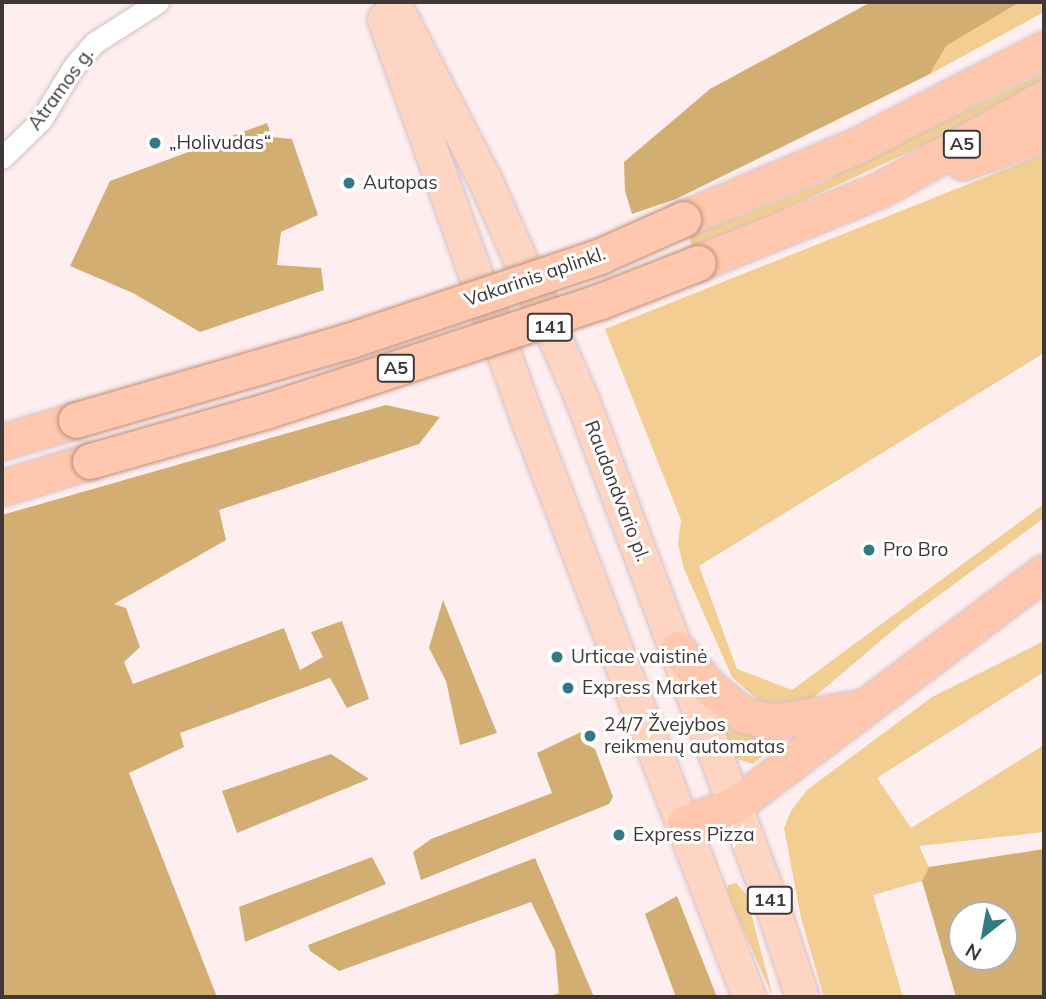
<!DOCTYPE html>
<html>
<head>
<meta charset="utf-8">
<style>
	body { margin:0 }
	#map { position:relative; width:1046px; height:999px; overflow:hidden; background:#feeeef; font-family:Mulish,sans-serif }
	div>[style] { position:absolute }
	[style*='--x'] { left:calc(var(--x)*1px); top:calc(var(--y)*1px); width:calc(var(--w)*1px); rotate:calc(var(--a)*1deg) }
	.green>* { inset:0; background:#f2ce92 }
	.forest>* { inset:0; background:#d3ae72 }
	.roads { filter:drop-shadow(0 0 2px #d4c0c2) drop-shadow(0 0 2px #d4c0c2) }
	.minor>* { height:21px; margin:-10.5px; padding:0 10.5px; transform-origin:10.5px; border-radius:10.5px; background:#fff }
	.primary>* { height:33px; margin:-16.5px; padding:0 16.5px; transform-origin:16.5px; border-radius:16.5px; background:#fed5c2 }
	.trunk>* { height:35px; margin:-17.5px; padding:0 17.5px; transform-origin:17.5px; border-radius:17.5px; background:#fec7ae }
	.bridges { filter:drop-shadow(0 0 2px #ba8c78) drop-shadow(0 0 2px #ba8c78) }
	.trunk-bridge>* { height:35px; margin:-17.5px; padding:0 17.5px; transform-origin:17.5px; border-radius:17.5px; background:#fec7ae }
	.dots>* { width:19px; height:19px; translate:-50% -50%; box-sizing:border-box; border:4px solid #fff; border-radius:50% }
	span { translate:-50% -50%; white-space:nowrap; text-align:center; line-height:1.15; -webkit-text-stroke:6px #fff; paint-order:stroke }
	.shield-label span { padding:2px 5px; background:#fff; border:2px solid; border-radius:5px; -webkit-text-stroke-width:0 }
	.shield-label { font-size:18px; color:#3f3838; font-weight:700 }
	.street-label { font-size:19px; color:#3f3838 }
	.poi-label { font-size:19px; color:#3f3838 }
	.left { translate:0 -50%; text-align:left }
	.frame { position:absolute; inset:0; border:4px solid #3f3838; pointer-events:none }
	.north { position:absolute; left:948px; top:901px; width:70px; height:70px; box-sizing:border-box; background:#fff; border:2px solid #b2afaf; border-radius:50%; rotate:211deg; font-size:19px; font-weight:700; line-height:28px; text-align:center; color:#3f3838 }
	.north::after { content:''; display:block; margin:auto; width:24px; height:32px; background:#337b84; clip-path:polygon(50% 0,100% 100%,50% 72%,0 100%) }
</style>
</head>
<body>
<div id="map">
	<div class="green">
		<div style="clip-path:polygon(1020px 2px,1044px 2px,1044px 12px,930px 74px,946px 46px)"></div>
		<div style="clip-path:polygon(1044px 72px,1044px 82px,946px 135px,694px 251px,689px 237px,816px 185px)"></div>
		<div style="clip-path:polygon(1044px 154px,1044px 353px,699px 566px,737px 669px,792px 690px,1044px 504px,1044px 518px,904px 621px,806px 704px,787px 710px,758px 700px,732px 677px,684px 569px,678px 544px,681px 520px,605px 329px)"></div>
		<div style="clip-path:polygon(1044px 641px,1044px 672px,877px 778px,911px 828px,1044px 745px,1044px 832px,919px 846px,929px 867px,922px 881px,873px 895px,903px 997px,824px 997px,801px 918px,784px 828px,791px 811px,807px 790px,932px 697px)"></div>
		<div style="clip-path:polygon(713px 708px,791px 732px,753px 764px,731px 757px)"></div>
		<div style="clip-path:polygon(736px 883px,746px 894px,773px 997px,727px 893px,728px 885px)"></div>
	</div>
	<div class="forest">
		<div style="clip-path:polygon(871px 2px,1020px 2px,946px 46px,930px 74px,676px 199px,632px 214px,625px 191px,624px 162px,710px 89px)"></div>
		<div style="clip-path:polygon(267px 123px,272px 137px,292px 139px,318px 215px,281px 232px,277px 265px,321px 268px,324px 290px,200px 332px,133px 293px,70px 266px,110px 181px)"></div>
		<div style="clip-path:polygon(386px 405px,440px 417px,419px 444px,219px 510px,226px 540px,114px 604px,126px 608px,140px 647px,124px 662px,133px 684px,284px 628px,300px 670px,323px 657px,311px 632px,342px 621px,369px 699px,347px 708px,330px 678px,180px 733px,184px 747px,129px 773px,217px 997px,2px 997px,2px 515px)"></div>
		<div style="clip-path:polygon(443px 600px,497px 733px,460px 745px,446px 681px,429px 648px)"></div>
		<div style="clip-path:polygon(581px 732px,586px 744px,595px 749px,613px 797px,609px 804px,421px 880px,413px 852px,431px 839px,552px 793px,537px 753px)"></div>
		<div style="clip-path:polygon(331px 754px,369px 779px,237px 833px,222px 791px)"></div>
		<div style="clip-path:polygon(evenodd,1044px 849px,1044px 997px,956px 997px,922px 881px,929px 867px,1044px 849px,962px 915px,1004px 915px,1004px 957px,962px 957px,962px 915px)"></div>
		<div style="clip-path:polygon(372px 857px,386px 884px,245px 942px,239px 907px)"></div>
		<div style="clip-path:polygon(535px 858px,594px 997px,548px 997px,559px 993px,555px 951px,531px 902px,339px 971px,310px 951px,308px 945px)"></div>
		<div style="clip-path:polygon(677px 896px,717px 997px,676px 997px,645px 914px)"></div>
	</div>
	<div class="roads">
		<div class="minor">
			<div style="--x:2;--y:158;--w:54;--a:-44.3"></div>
			<div style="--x:41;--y:120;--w:63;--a:-58.6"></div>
			<div style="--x:74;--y:66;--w:30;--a:-49"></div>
			<div style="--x:94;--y:43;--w:76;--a:-32.6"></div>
		</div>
		<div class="primary">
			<div style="--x:393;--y:2;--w:198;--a:62.7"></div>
			<div style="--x:484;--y:178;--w:240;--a:66.1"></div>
			<div style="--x:581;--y:397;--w:534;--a:69.39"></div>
			<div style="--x:769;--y:897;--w:105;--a:71.7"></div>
			<div style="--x:384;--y:19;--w:432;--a:70.3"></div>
			<div style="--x:530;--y:426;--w:612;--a:69.02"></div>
		</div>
		<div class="trunk">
			<div style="--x:963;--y:162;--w:86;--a:-19.1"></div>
			<div style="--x:683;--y:219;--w:188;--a:-22.9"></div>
			<div style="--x:856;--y:146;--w:212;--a:-27.3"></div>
			<div style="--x:698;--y:263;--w:196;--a:-21.9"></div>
			<div style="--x:880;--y:190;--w:188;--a:-29.3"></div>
			<div style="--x:2;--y:442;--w:77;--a:-16.6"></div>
			<div style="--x:2;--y:488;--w:92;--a:-17.1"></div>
			<div style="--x:677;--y:649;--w:51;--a:49.8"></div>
			<div style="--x:710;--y:688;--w:43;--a:38.5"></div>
			<div style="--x:744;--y:715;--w:30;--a:14"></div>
			<div style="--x:773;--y:722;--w:86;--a:-9.4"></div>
			<div style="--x:685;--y:823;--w:53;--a:-19.8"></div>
			<div style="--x:735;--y:805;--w:387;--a:-37"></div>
		</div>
	</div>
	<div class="bridges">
		<div class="trunk-bridge">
			<div style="--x:76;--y:420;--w:283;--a:-16.2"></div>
			<div style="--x:348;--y:341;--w:266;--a:-18.6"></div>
			<div style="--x:600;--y:256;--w:91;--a:-24"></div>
			<div style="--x:90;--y:461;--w:183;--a:-15.9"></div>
			<div style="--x:266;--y:411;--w:353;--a:-18.2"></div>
			<div style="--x:601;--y:301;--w:104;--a:-21.4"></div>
		</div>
	</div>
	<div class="dots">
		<div style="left:155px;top:143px;background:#337b84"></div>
		<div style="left:349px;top:183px;background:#337b84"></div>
		<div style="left:869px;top:550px;background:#337b84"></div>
		<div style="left:557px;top:657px;background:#337b84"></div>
		<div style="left:568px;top:688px;background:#337b84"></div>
		<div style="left:590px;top:736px;background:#337b84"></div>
		<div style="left:619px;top:835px;background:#337b84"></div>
	</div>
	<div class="shield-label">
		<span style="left:962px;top:144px">A5</span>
		<span style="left:550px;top:327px">141</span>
		<span style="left:396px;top:368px">A5</span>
		<span style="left:770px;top:900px">141</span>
	</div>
	<div class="street-label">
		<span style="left:61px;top:89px;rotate:-54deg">Atramos g.</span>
		<span style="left:535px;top:277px;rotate:-19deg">Vakarinis aplinkl.</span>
		<span style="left:617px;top:491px;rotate:69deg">Raudondvario pl.</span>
	</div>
	<div class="poi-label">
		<span class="left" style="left:169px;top:143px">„Holivudas“</span>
		<span class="left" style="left:363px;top:183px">Autopas</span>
		<span class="left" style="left:883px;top:550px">Pro Bro</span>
		<span class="left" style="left:571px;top:657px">Urticae vaistinė</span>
		<span class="left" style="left:582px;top:688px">Express Market</span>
		<span class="left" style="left:604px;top:736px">24/7 Žvejybos<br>reikmenų automatas</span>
		<span class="left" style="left:633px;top:835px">Express Pizza</span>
	</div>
	<div class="frame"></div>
	<div class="north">N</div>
</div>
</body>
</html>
